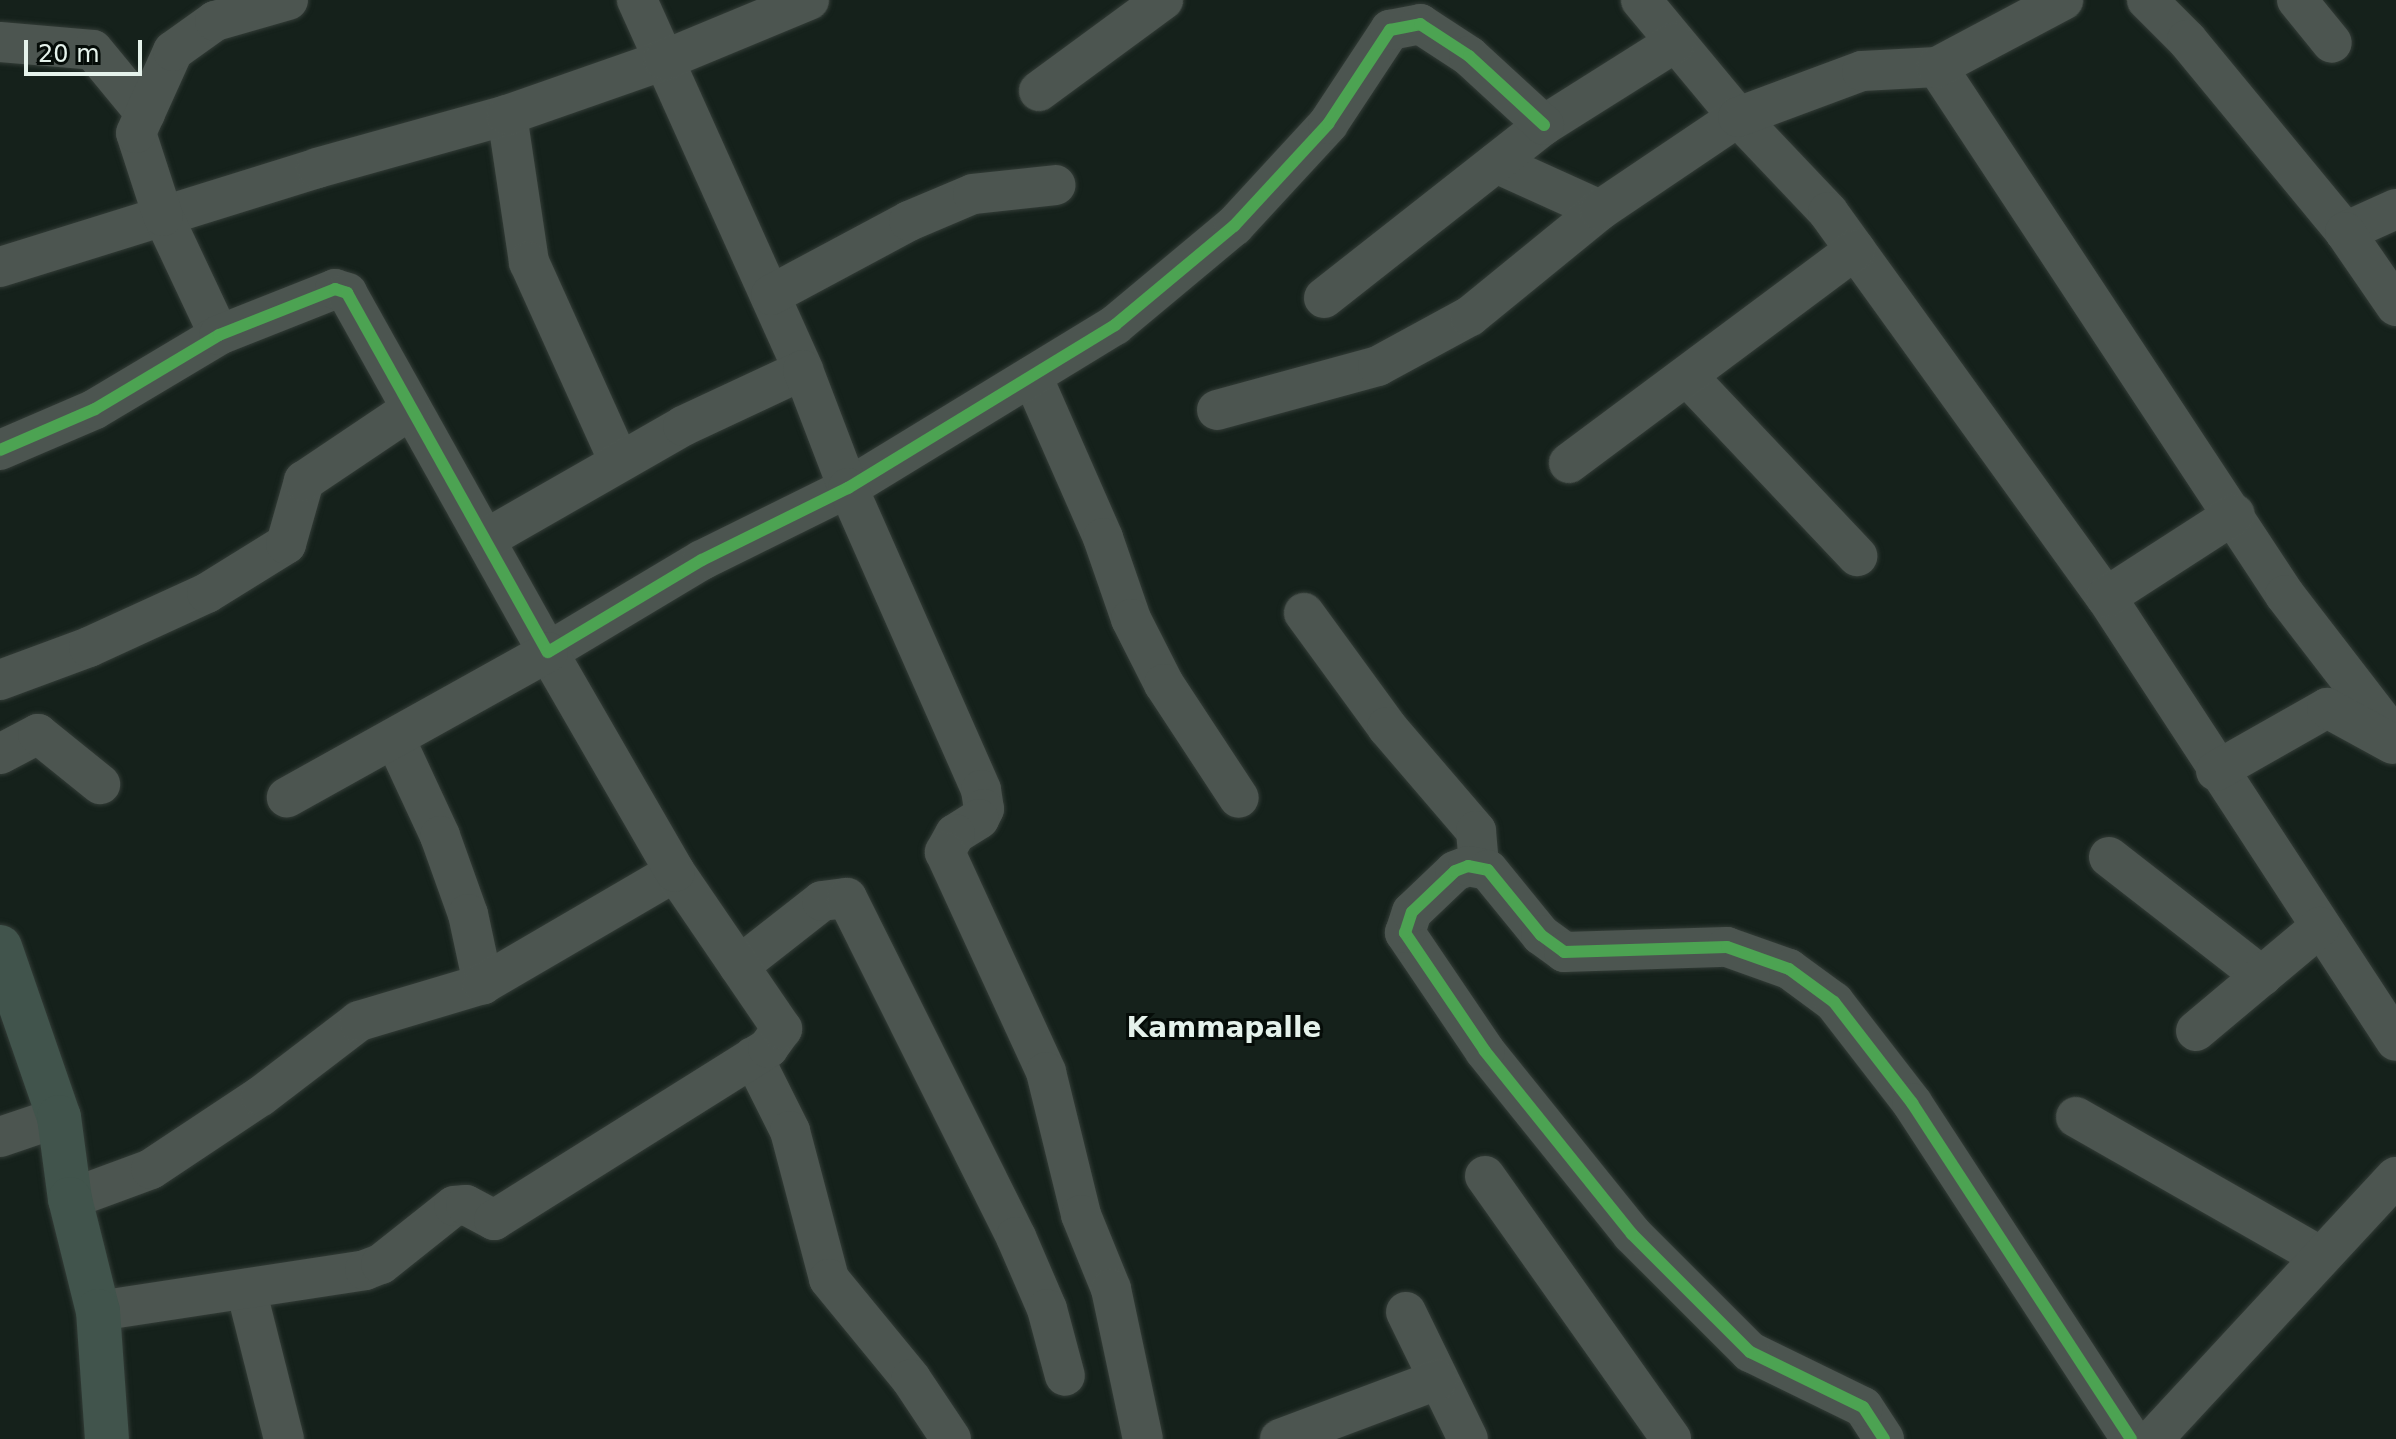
<!DOCTYPE html>
<html>
<head>
<meta charset="utf-8">
<style>
	body { margin:0 }
	#map { position:relative; width:2396px; height:1439px; overflow:hidden; background:#15211b; font-family:"DejaVu Sans",sans-serif }
	div>[style] { position:absolute }
	[style*='--x'] { left:calc(var(--x)*1px); top:calc(var(--y)*1px); width:calc(var(--w)*1px); rotate:calc(var(--a)*1deg) }
	.roads { filter:drop-shadow(0 0 2px #333c37) drop-shadow(0 0 2px #333c37) }
	.street>* { height:40px; margin:-20px; padding:0 20px; transform-origin:20px; border-radius:20px; background:#4c5550 }
	.primary>* { height:44px; margin:-22px; padding:0 22px; transform-origin:22px; border-radius:22px; background:#41544c }
	.cycleway>* { height:12px; margin:-6px; padding:0 6px; transform-origin:6px; border-radius:6px; background:#4ca352 }
	span { translate:-50% -50%; white-space:nowrap; text-align:center; line-height:1.15; -webkit-text-stroke:6px #050c08; paint-order:stroke }
	.neighbourhood-label { font-size:28px; color:#e5f2eb; font-weight:700 }
	.scale { position:absolute; left:24px; top:40px; width:118px; height:36px; box-sizing:border-box; border:4px solid #e5f2eb; border-top:0; padding-left:10px; font-size:24px; line-height:28px; white-space:nowrap; color:#e5f2eb; -webkit-text-stroke:6px #050c08; paint-order:stroke }
</style>
</head>
<body>
<div id="map">
	<div class="roads">
		<div class="street">
			<div style="--x:637;--y:0;--w:406;--a:65.8"></div>
			<div style="--x:1641;--y:0;--w:152;--a:50.3"></div>
			<div style="--x:1738;--y:117;--w:131;--a:46.5"></div>
			<div style="--x:1828;--y:212;--w:475;--a:54.2"></div>
			<div style="--x:2106;--y:597;--w:530;--a:56.85"></div>
			<div style="--x:2147;--y:0;--w:57;--a:45"></div>
			<div style="--x:2187;--y:40;--w:249;--a:50.5"></div>
			<div style="--x:2297;--y:0;--w:55;--a:50.9"></div>
			<div style="--x:0;--y:42;--w:93;--a:4.9"></div>
			<div style="--x:93;--y:50;--w:82;--a:50.5"></div>
			<div style="--x:1937;--y:67;--w:632;--a:56.61"></div>
			<div style="--x:2285;--y:595;--w:182;--a:52.4"></div>
			<div style="--x:1039;--y:91;--w:154;--a:-36.3"></div>
			<div style="--x:507;--y:115;--w:149;--a:81.5"></div>
			<div style="--x:529;--y:262;--w:218;--a:65.7"></div>
			<div style="--x:1496;--y:163;--w:114;--a:24.3"></div>
			<div style="--x:2396;--y:209;--w:56;--a:155.7"></div>
			<div style="--x:2345;--y:232;--w:90;--a:55.4"></div>
			<div style="--x:0;--y:267;--w:332;--a:-17.3"></div>
			<div style="--x:317;--y:168;--w:197;--a:-15.6"></div>
			<div style="--x:507;--y:115;--w:166;--a:-19.3"></div>
			<div style="--x:664;--y:60;--w:157;--a:-22.5"></div>
			<div style="--x:771;--y:295;--w:157;--a:-28.2"></div>
			<div style="--x:909;--y:221;--w:69;--a:-22.9"></div>
			<div style="--x:973;--y:194;--w:83;--a:-6.2"></div>
			<div style="--x:1324;--y:298;--w:280;--a:-38.2"></div>
			<div style="--x:1544;--y:125;--w:154;--a:-32.2"></div>
			<div style="--x:219;--y:335;--w:132;--a:-115.2"></div>
			<div style="--x:163;--y:216;--w:87;--a:-108"></div>
			<div style="--x:136;--y:133;--w:90;--a:-65.7"></div>
			<div style="--x:173;--y:51;--w:52;--a:-35.5"></div>
			<div style="--x:215;--y:21;--w:76;--a:-16"></div>
			<div style="--x:1032;--y:376;--w:177;--a:66.3"></div>
			<div style="--x:1103;--y:538;--w:86;--a:70.9"></div>
			<div style="--x:1131;--y:619;--w:73;--a:63.1"></div>
			<div style="--x:1164;--y:684;--w:136;--a:56.7"></div>
			<div style="--x:1687;--y:376;--w:248;--a:46.6"></div>
			<div style="--x:1217;--y:410;--w:167;--a:-15.3"></div>
			<div style="--x:1378;--y:366;--w:105;--a:-28.5"></div>
			<div style="--x:1470;--y:316;--w:168;--a:-39.2"></div>
			<div style="--x:1600;--y:210;--w:166;--a:-34"></div>
			<div style="--x:1738;--y:117;--w:132;--a:-20.4"></div>
			<div style="--x:1862;--y:71;--w:75;--a:-3.1"></div>
			<div style="--x:1937;--y:67;--w:143;--a:-28"></div>
			<div style="--x:0;--y:450;--w:103;--a:-23.3"></div>
			<div style="--x:95;--y:409;--w:144;--a:-30.8"></div>
			<div style="--x:219;--y:335;--w:125;--a:-21.6"></div>
			<div style="--x:335;--y:289;--w:13;--a:18"></div>
			<div style="--x:347;--y:293;--w:411;--a:60.8"></div>
			<div style="--x:548;--y:652;--w:179;--a:-30.9"></div>
			<div style="--x:702;--y:560;--w:163;--a:-26.3"></div>
			<div style="--x:848;--y:488;--w:313;--a:-31.4"></div>
			<div style="--x:1115;--y:325;--w:155;--a:-39.8"></div>
			<div style="--x:1234;--y:226;--w:139;--a:-47.3"></div>
			<div style="--x:1328;--y:124;--w:113;--a:-56.6"></div>
			<div style="--x:1390;--y:30;--w:31;--a:-11"></div>
			<div style="--x:1420;--y:24;--w:59;--a:33.1"></div>
			<div style="--x:1469;--y:56;--w:102;--a:42.6"></div>
			<div style="--x:1569;--y:463;--w:357;--a:-36.7"></div>
			<div style="--x:486;--y:539;--w:227;--a:-29.8"></div>
			<div style="--x:683;--y:426;--w:132;--a:-25"></div>
			<div style="--x:803;--y:370;--w:126;--a:69.1"></div>
			<div style="--x:848;--y:488;--w:330;--a:66.2"></div>
			<div style="--x:981;--y:790;--w:19;--a:81"></div>
			<div style="--x:984;--y:809;--w:11;--a:117"></div>
			<div style="--x:979;--y:819;--w:28;--a:148"></div>
			<div style="--x:955;--y:834;--w:21;--a:119"></div>
			<div style="--x:945;--y:852;--w:242;--a:65.3"></div>
			<div style="--x:1046;--y:1072;--w:147;--a:76.2"></div>
			<div style="--x:1081;--y:1215;--w:80;--a:67.9"></div>
			<div style="--x:1111;--y:1289;--w:153;--a:78"></div>
			<div style="--x:2106;--y:597;--w:153;--a:-32.8"></div>
			<div style="--x:1304;--y:613;--w:141;--a:53.9"></div>
			<div style="--x:1387;--y:727;--w:137;--a:49.4"></div>
			<div style="--x:1476;--y:831;--w:35;--a:85"></div>
			<div style="--x:0;--y:680;--w:95;--a:-20.3"></div>
			<div style="--x:89;--y:647;--w:130;--a:-24.6"></div>
			<div style="--x:207;--y:593;--w:93;--a:-31.8"></div>
			<div style="--x:286;--y:544;--w:66;--a:-74.1"></div>
			<div style="--x:304;--y:481;--w:129;--a:-33.9"></div>
			<div style="--x:396;--y:741;--w:105;--a:65.1"></div>
			<div style="--x:440;--y:836;--w:83;--a:70.3"></div>
			<div style="--x:468;--y:914;--w:72;--a:77.9"></div>
			<div style="--x:0;--y:754;--w:43;--a:-27.8"></div>
			<div style="--x:38;--y:734;--w:80;--a:38.9"></div>
			<div style="--x:2216;--y:771;--w:128;--a:-29.6"></div>
			<div style="--x:2327;--y:708;--w:75;--a:28.6"></div>
			<div style="--x:2109;--y:857;--w:194;--a:37.9"></div>
			<div style="--x:739;--y:966;--w:105;--a:-38.1"></div>
			<div style="--x:822;--y:901;--w:25;--a:-7"></div>
			<div style="--x:847;--y:898;--w:379;--a:63.5"></div>
			<div style="--x:1016;--y:1237;--w:78;--a:66.7"></div>
			<div style="--x:1047;--y:1309;--w:69;--a:75"></div>
			<div style="--x:2196;--y:1031;--w:162;--a:-40"></div>
			<div style="--x:753;--y:1057;--w:83;--a:63.4"></div>
			<div style="--x:790;--y:1131;--w:153;--a:75.2"></div>
			<div style="--x:829;--y:1279;--w:129;--a:50.6"></div>
			<div style="--x:911;--y:1379;--w:72;--a:56.3"></div>
			<div style="--x:2076;--y:1117;--w:282;--a:29.7"></div>
			<div style="--x:0;--y:1137;--w:62;--a:-18.7"></div>
			<div style="--x:1485;--y:1176;--w:322;--a:54.7"></div>
			<div style="--x:70;--y:1199;--w:86;--a:-20.3"></div>
			<div style="--x:151;--y:1169;--w:132;--a:-33.6"></div>
			<div style="--x:261;--y:1096;--w:123;--a:-37.4"></div>
			<div style="--x:359;--y:1021;--w:129;--a:-16.6"></div>
			<div style="--x:483;--y:984;--w:222;--a:-30.3"></div>
			<div style="--x:246;--y:1289;--w:155;--a:75.8"></div>
			<div style="--x:98;--y:1311;--w:270;--a:-8.7"></div>
			<div style="--x:365;--y:1270;--w:17;--a:-21"></div>
			<div style="--x:381;--y:1264;--w:93;--a:-38.5"></div>
			<div style="--x:454;--y:1206;--w:12;--a:-5"></div>
			<div style="--x:466;--y:1205;--w:32;--a:28"></div>
			<div style="--x:494;--y:1220;--w:324;--a:-32.1"></div>
			<div style="--x:768;--y:1048;--w:24;--a:-54"></div>
			<div style="--x:782;--y:1029;--w:190;--a:-124.3"></div>
			<div style="--x:675;--y:872;--w:254;--a:-120"></div>
			<div style="--x:548;--y:652;--w:299;--a:150.9"></div>
			<div style="--x:1406;--y:1312;--w:141;--a:64"></div>
			<div style="--x:1280;--y:1439;--w:168;--a:-20.6"></div>
			<div style="--x:1884;--y:1439;--w:38;--a:-123"></div>
			<div style="--x:1863;--y:1407;--w:126;--a:-154"></div>
			<div style="--x:1750;--y:1352;--w:167;--a:-135"></div>
			<div style="--x:1632;--y:1234;--w:235;--a:-128.8"></div>
			<div style="--x:1485;--y:1051;--w:143;--a:-124.1"></div>
			<div style="--x:1405;--y:933;--w:22;--a:-72"></div>
			<div style="--x:1412;--y:912;--w:59;--a:-43.6"></div>
			<div style="--x:1455;--y:871;--w:14;--a:-21"></div>
			<div style="--x:1468;--y:866;--w:20;--a:11"></div>
			<div style="--x:1488;--y:870;--w:84;--a:50.8"></div>
			<div style="--x:1541;--y:935;--w:29;--a:36"></div>
			<div style="--x:1564;--y:952;--w:163;--a:-1.8"></div>
			<div style="--x:1727;--y:947;--w:66;--a:19.5"></div>
			<div style="--x:1789;--y:969;--w:56;--a:36.3"></div>
			<div style="--x:1834;--y:1002;--w:128;--a:52.3"></div>
			<div style="--x:1912;--y:1103;--w:401;--a:56.9"></div>
			<div style="--x:2153;--y:1439;--w:357;--a:-47.2"></div>
		</div>
		<div class="primary">
			<div style="--x:0;--y:947;--w:180;--a:70.9"></div>
			<div style="--x:59;--y:1117;--w:83;--a:82.4"></div>
			<div style="--x:70;--y:1199;--w:115;--a:76"></div>
			<div style="--x:98;--y:1311;--w:128;--a:86"></div>
		</div>
	</div>
	<div class="cycleway">
		<div style="--x:0;--y:450;--w:103;--a:-23.3"></div>
		<div style="--x:95;--y:409;--w:144;--a:-30.8"></div>
		<div style="--x:219;--y:335;--w:125;--a:-21.6"></div>
		<div style="--x:335;--y:289;--w:13;--a:18"></div>
		<div style="--x:347;--y:293;--w:411;--a:60.8"></div>
		<div style="--x:548;--y:652;--w:179;--a:-30.9"></div>
		<div style="--x:702;--y:560;--w:163;--a:-26.3"></div>
		<div style="--x:848;--y:488;--w:313;--a:-31.4"></div>
		<div style="--x:1115;--y:325;--w:155;--a:-39.8"></div>
		<div style="--x:1234;--y:226;--w:139;--a:-47.3"></div>
		<div style="--x:1328;--y:124;--w:113;--a:-56.6"></div>
		<div style="--x:1390;--y:30;--w:31;--a:-11"></div>
		<div style="--x:1420;--y:24;--w:59;--a:33.1"></div>
		<div style="--x:1469;--y:56;--w:102;--a:42.6"></div>
		<div style="--x:1884;--y:1439;--w:38;--a:-123"></div>
		<div style="--x:1863;--y:1407;--w:126;--a:-154"></div>
		<div style="--x:1750;--y:1352;--w:167;--a:-135"></div>
		<div style="--x:1632;--y:1234;--w:235;--a:-128.8"></div>
		<div style="--x:1485;--y:1051;--w:143;--a:-124.1"></div>
		<div style="--x:1405;--y:933;--w:22;--a:-72"></div>
		<div style="--x:1412;--y:912;--w:59;--a:-43.6"></div>
		<div style="--x:1455;--y:871;--w:14;--a:-21"></div>
		<div style="--x:1468;--y:866;--w:20;--a:11"></div>
		<div style="--x:1488;--y:870;--w:84;--a:50.8"></div>
		<div style="--x:1541;--y:935;--w:29;--a:36"></div>
		<div style="--x:1564;--y:952;--w:163;--a:-1.8"></div>
		<div style="--x:1727;--y:947;--w:66;--a:19.5"></div>
		<div style="--x:1789;--y:969;--w:56;--a:36.3"></div>
		<div style="--x:1834;--y:1002;--w:128;--a:52.3"></div>
		<div style="--x:1912;--y:1103;--w:401;--a:56.9"></div>
	</div>
	<div class="neighbourhood-label">
		<span style="left:1224px;top:1028px">Kammapalle</span>
	</div>
	<div class="scale">20 m</div>
</div>
</body>
</html>
